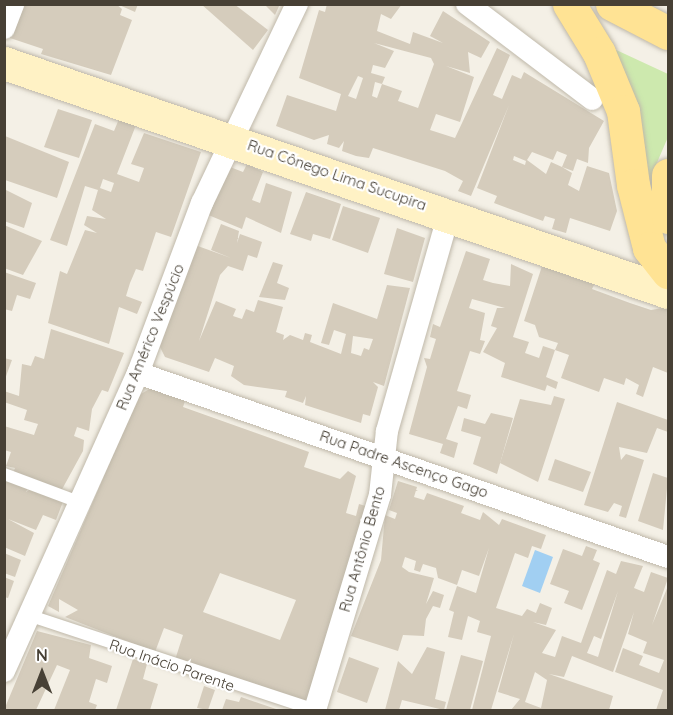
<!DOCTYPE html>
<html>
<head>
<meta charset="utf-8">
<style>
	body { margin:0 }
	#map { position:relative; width:673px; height:715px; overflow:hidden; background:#f4f0e6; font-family:Quicksand,sans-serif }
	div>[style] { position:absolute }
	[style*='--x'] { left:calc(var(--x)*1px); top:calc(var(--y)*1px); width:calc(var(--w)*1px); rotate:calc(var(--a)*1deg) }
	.green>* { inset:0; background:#cde9ae }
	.water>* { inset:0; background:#a1cff2 }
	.building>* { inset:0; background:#d5ccbc }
	.roads { filter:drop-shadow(0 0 2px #bfb8a9) drop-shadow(0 0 2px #bfb8a9) }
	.lane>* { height:12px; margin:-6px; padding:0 6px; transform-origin:6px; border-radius:6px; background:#fff }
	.street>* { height:22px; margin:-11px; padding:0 11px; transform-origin:11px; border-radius:11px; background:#fff }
	.secondary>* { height:33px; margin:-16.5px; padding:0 16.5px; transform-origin:16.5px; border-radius:16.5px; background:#fff2c5 }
	.primary>* { height:33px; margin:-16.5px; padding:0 16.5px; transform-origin:16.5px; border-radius:16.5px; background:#ffe394 }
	span { translate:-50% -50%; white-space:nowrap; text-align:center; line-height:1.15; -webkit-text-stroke:4.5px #fff; paint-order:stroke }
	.street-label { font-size:15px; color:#474035 }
	.frame { position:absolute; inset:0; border:6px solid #474035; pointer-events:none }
	.north { position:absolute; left:12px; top:643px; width:60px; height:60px; -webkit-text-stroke:4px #fff; paint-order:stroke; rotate:0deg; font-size:16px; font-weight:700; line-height:24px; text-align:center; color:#474035 }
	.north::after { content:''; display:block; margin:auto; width:21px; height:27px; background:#474035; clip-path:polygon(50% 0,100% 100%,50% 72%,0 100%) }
</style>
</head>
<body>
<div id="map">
	<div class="green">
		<div style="clip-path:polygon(612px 48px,668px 74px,668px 137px,656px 165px,653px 198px)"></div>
	</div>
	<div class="water">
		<div style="clip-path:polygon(535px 550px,553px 557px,540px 593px,522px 586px)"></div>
	</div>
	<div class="building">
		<div style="clip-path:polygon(20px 4px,116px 4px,122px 9px,120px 15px,132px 20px,111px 75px,41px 54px,43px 49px,10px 38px)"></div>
		<div style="clip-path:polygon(117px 4px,138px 4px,135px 12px)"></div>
		<div style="clip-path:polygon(201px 4px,234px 4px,268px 30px,253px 50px)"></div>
		<div style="clip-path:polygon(264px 4px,280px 4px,275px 15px)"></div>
		<div style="clip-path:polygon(evenodd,327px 4px,402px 4px,391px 19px,381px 14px,377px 31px,410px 44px,413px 32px,443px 43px,430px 36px,443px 11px,490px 42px,481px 58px,468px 52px,470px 73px,446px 66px,474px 77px,460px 122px,436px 114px,430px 130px,455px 138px,497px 48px,510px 55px,493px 95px,502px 99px,512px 75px,521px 79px,524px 72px,604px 121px,589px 148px,588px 163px,577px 159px,573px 171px,562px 167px,567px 155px,557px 151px,553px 160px,532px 152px,527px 160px,546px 174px,551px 162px,562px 167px,572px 173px,568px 185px,579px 191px,587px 166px,609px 173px,617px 211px,610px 231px,570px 218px,566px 233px,552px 229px,555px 219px,545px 216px,543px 221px,494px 203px,497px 196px,477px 188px,509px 105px,471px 196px,458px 191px,463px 181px,445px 171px,373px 148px,369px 158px,356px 156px,342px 151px,344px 141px,339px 148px,327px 144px,329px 135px,314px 140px,276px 126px,287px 95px,336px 111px,341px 94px,299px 78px,319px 10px,325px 12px,327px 4px,374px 43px,431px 58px,434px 64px,418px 108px,398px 101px,402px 91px,382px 84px,377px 98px,372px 96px,375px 82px,382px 84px,385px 77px,371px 73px,373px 65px,385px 68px,394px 51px,374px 43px,327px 4px,358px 76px,363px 78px,356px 99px,348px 96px,358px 76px,327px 4px,514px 156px,526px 161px,525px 165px,513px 160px,514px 156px)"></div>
		<div style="clip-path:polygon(58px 109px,92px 120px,79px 158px,44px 147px)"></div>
		<div style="clip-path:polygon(evenodd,119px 119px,136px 125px,117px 174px,139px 182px,144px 168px,131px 164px,144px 133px,201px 152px,171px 237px,156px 232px,143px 271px,136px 269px,130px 283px,126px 296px,142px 302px,137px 314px,119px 307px,109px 344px,48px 323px,60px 271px,67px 274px,85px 230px,97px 233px,84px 225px,87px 216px,106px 219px,92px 210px,98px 190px,85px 186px,67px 246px,50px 240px,95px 124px,114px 131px,119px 119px,103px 179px,114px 183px,111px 192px,100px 188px,103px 179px)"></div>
		<div style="clip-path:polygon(5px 136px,69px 162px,57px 198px,5px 180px)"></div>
		<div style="clip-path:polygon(247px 164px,263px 172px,252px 200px,260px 203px,266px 183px,292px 192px,281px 233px,246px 217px,242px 229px,206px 214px,230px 167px,243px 172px)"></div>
		<div style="clip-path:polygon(4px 189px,32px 203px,24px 228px,4px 221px)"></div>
		<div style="clip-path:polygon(306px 192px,341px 204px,330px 239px,313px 234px,311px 241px,290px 234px)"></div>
		<div style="clip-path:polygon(343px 206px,380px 218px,368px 253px,332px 240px)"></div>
		<div style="clip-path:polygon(evenodd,221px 224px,239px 231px,237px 243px,240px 234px,262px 242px,257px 258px,248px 255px,243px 271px,228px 266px,220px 275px,199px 341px,216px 301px,236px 309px,233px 316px,242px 319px,246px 309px,254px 312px,258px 300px,283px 307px,276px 332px,284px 335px,283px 340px,290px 335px,303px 340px,305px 333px,312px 335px,310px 342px,341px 354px,346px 334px,334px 330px,329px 345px,321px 343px,333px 303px,377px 319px,387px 285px,410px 288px,384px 386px,373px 382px,378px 387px,370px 416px,363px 414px,361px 423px,305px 405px,306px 396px,303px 403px,285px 397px,287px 391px,244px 385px,231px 376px,234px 366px,215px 358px,209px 372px,165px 357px,160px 347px,195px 245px,231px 258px,211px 250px,221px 224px,353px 336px,373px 339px,369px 350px,364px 348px,361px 356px,351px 353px,353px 336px)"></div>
		<div style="clip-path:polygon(4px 225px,42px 241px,23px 275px,4px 268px)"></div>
		<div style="clip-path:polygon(397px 228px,425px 238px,413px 282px,384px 274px)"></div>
		<div style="clip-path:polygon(466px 251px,490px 259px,483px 280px,493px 283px,510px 286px,511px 264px,533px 274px,513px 337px,529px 342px,525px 353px,539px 358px,543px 346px,555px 350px,558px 343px,539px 337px,535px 325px,524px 321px,543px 263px,596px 281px,592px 289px,630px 303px,651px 310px,668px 307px,668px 373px,653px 367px,643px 397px,636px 394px,639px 385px,626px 378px,624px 385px,604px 378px,599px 392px,561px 378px,569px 355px,555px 350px,546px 377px,558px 382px,556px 389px,547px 385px,545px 391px,501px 377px,505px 363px,483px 352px,497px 328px,491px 326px,497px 308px,505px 308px,472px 299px,469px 308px,485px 313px,480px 340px,485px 341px,480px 354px,470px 351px,457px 391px,471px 395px,467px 409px,458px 406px,446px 439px,458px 443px,454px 458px,440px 453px,443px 444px,409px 434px,427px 367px,424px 358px,430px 359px,436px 339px,430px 337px,433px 324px,440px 327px)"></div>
		<div style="clip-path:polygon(273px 262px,283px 265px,277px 283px,289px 288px,285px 300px,259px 297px)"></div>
		<div style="clip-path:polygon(4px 272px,36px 283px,30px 299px,17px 295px,12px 311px,4px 309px)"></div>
		<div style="clip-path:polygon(51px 329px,124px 353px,108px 392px,102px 390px,92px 409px,89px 431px,77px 427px,74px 436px,84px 440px,83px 451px,60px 493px,12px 476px,15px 468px,6px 466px,11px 452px,4px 450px,4px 426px,34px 435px,38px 424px,24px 420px,27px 410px,4px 402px,4px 391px,19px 396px,22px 364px,31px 366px,35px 356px,44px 359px)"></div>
		<div style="clip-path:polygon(4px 358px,12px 360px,5px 379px,4px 379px)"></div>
		<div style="clip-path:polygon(evenodd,153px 387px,185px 401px,183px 407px,309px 452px,304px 467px,340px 479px,348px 471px,356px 476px,346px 513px,356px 516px,359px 504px,369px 507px,311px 705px,175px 660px,183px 635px,164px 628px,155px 652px,65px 617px,78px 610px,59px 599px,59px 612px,48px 606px,139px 395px,153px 387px,220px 573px,296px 600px,280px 640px,203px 612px,220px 573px)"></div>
		<div style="clip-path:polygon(554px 396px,565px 399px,538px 482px,500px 463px,520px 399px,551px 405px)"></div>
		<div style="clip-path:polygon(617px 402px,668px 420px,668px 432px,657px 428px,647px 453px,619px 447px,621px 460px,626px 454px,644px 460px,626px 518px,619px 516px,622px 506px,614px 503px,608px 512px,584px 505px)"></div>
		<div style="clip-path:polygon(491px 413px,513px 418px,497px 474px,473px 464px,481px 437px,461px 431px,464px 418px,485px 424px)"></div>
		<div style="clip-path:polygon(555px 459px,591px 472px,583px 492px,548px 480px)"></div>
		<div style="clip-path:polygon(653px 473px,668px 478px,663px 530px,638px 521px)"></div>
		<div style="clip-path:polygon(4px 475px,29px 485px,26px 492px,34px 487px,64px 499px,56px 520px,43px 515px,36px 530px,8px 519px,34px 533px,25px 556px,4px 547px)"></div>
		<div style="clip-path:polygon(evenodd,398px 481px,417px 487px,414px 497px,424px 500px,427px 493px,464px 506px,461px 513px,480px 520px,483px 512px,499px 525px,502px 519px,546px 535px,541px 549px,532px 546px,528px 558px,515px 553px,496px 608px,522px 616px,527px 609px,536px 613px,540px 603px,552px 608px,546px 625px,533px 622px,556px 630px,542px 653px,555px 657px,562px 636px,581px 643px,607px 570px,616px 574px,621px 561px,643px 566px,634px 588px,644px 592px,651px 572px,668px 578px,652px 625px,668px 586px,668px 710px,656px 710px,663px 690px,615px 672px,623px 648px,643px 656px,639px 665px,659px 673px,664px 660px,643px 653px,647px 642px,628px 634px,634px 612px,613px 672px,572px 656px,564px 677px,549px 674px,613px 696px,609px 710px,511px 710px,520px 699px,498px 692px,514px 634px,491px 710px,472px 710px,491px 636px,477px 632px,480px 621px,468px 616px,462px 640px,448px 637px,454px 612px,449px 610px,457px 586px,476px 593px,489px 548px,479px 576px,462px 570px,457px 585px,438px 578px,436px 568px,423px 564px,420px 572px,414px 570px,416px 561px,405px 557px,402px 567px,409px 572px,434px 578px,426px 604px,433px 591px,444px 595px,440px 608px,433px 606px,426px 619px,424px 636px,403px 635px,398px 651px,351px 636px,381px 560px,385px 515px,395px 519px,397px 513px,389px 510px,398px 481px,618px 591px,598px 657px,587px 653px,594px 636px,601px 639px,618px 591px,398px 481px,535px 672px,547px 680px,541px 708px,525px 702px,535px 672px)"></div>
		<div style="clip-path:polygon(586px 546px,597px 550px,593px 560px,600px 563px,582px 610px,564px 603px,569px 591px,550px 584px,563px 549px,582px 556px)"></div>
		<div style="clip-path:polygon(4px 553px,21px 560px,15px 577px,4px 573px)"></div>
		<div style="clip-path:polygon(4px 577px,14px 581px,8px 598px,4px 597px)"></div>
		<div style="clip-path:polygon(37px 631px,91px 645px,89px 658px,112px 666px,107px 683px,96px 679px,89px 702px,97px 705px,95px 710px,54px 710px,70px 670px,57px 665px,36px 710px,4px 710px)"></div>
		<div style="clip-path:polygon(427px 647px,445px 652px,435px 699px,446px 702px,444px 710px,402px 700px,399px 710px,385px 710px,398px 661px,412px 674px)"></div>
		<div style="clip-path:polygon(461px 655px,483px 661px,470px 710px,446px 710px)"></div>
		<div style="clip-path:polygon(349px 657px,379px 668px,367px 703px,337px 692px)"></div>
		<div style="clip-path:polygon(133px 659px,147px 664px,143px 679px,158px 684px,150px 710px,116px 710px)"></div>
		<div style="clip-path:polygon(204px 686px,215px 690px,208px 710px,197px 708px)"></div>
		<div style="clip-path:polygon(241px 697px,279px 710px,222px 710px,226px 699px,239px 702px)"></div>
	</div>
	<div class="roads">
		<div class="lane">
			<div style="--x:4;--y:474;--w:82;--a:20.6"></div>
			<div style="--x:31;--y:616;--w:299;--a:18.3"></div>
		</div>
		<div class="street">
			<div style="--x:467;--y:4;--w:157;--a:37.2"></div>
			<div style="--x:4;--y:28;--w:26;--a:-69"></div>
			<div style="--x:138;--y:373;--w:561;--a:19.15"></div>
			<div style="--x:4;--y:671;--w:327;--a:-65.8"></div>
			<div style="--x:138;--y:373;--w:182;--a:-69.4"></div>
			<div style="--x:202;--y:203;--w:221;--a:-64.5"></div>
			<div style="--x:315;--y:710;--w:225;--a:-73.2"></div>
			<div style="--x:380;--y:495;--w:64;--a:-83.8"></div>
			<div style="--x:387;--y:431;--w:227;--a:-74.1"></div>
		</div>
		<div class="secondary">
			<div style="--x:4;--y:63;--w:702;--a:19.03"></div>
		</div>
		<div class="primary">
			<div style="--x:569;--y:4;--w:57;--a:58.5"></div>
			<div style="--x:599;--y:53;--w:63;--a:67.5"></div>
			<div style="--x:623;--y:111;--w:75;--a:82.3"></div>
			<div style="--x:633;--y:185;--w:65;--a:75.7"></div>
			<div style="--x:649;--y:248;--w:31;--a:52"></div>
			<div style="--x:612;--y:4;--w:63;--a:27.4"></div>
			<div style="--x:668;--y:175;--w:42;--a:90"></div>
		</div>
	</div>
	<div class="street-label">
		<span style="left:337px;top:175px;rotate:19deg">Rua Cônego Lima Sucupira</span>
		<span style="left:150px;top:337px;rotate:-68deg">Rua Américo Vespúcio</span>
		<span style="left:404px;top:464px;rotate:19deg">Rua Padre Ascenço Gago</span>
		<span style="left:362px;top:549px;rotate:-74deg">Rua Antônio Bento</span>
		<span style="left:172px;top:665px;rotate:19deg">Rua Inácio Parente</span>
	</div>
	<div class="frame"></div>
	<div class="north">N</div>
</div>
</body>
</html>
